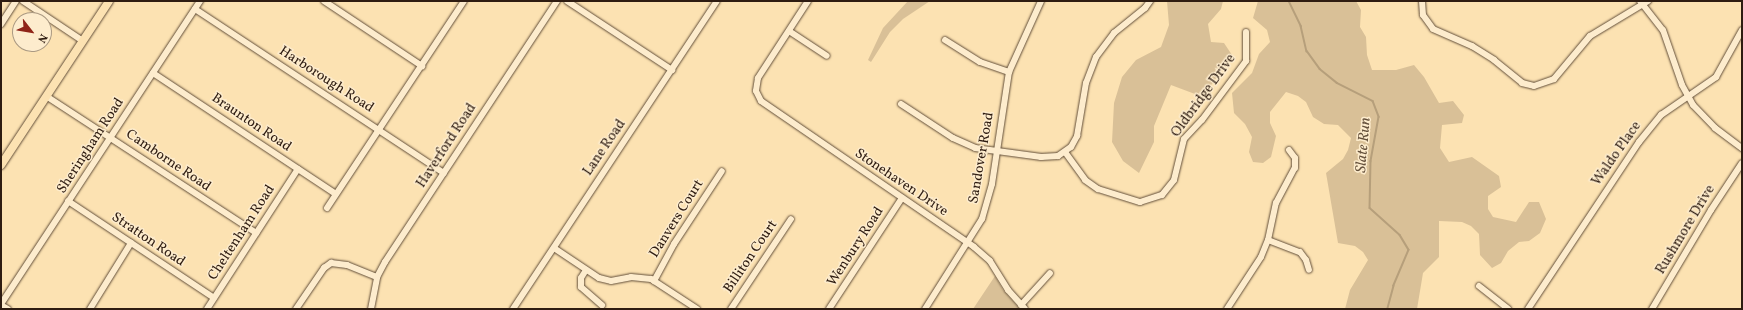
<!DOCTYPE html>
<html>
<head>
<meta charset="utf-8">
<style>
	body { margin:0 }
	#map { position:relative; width:1743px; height:310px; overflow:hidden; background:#fce2b2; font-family:Vollkorn,serif }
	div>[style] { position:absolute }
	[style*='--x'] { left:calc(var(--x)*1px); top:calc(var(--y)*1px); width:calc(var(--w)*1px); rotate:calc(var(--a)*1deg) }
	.green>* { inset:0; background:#d9c097 }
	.stream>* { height:1.5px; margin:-0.75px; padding:0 0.75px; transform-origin:0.75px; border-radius:0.75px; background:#b69f7b }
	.roads { filter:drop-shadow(0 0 1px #624e39) drop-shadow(0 0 1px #624e39) }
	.minor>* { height:6px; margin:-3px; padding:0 3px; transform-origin:3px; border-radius:3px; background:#fdeccd }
	.major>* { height:8px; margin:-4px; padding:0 4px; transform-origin:4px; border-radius:4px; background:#fce2b2 }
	span { translate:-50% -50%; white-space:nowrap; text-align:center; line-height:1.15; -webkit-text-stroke:3px #fdeccd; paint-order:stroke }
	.street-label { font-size:14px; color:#2e1c11 }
	.water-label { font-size:15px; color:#64503b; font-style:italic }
	.frame { position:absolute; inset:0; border:2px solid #2e1c11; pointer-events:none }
	.north { position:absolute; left:12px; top:12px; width:40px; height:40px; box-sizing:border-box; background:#fdeccd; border:1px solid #aa9982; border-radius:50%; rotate:121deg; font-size:11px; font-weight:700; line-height:16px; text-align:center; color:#2e1c11 }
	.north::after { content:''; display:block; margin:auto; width:14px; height:18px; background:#8f2418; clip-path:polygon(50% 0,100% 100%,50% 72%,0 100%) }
</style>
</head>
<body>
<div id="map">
	<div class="green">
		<div style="clip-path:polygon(908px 1px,930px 1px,903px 19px,890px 32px,871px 62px,868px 60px,883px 28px)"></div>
		<div style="clip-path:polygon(1167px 1px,1223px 1px,1221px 9px,1208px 24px,1211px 42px,1224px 43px,1232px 55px,1203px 97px,1171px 85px,1154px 126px,1154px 142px,1139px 173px,1123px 161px,1112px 142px,1114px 103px,1122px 77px,1136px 60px,1161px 47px,1169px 25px)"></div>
		<div style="clip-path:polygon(1258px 1px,1356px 1px,1361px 10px,1360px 27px,1366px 37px,1367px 55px,1372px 70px,1396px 70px,1414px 65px,1424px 77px,1439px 103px,1453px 101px,1464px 115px,1462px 123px,1442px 125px,1440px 148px,1449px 162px,1472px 157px,1499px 176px,1501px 187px,1488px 196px,1488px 209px,1493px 217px,1516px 222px,1529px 202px,1539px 202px,1546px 219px,1540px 233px,1529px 241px,1519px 242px,1508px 251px,1501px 263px,1492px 268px,1480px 255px,1479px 234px,1471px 226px,1462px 222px,1439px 221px,1439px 257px,1423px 273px,1417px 309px,1345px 309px,1350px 290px,1368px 260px,1363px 252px,1355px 246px,1338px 243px,1326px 173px,1343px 159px,1348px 150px,1351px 138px,1338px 125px,1324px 124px,1313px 117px,1306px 102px,1298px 96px,1286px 92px,1270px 112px,1270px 123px,1276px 136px,1271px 157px,1263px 163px,1253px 162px,1249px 152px,1252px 137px,1245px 124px,1234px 113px,1232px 93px,1252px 73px,1259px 54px,1270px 42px,1267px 30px,1253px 18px)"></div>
		<div style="clip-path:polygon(995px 276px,1003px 290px,1020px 309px,973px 309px)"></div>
	</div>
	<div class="stream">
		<div style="--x:1289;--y:1;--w:28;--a:64"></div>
		<div style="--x:1301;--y:26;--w:26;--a:77"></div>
		<div style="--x:1307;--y:51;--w:22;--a:54"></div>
		<div style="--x:1320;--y:69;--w:22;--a:39"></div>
		<div style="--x:1337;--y:83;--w:40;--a:26.6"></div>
		<div style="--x:1373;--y:101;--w:17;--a:69"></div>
		<div style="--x:1379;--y:117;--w:45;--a:100.3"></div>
		<div style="--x:1371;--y:161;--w:47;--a:91.2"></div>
		<div style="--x:1370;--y:208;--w:40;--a:42"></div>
		<div style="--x:1400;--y:235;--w:17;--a:59"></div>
		<div style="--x:1409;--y:250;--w:39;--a:113"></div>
		<div style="--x:1394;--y:286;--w:24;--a:105"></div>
	</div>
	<div class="roads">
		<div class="minor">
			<div style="--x:23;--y:1;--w:72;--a:33.7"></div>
			<div style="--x:324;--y:1;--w:118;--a:33.6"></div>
			<div style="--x:567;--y:1;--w:126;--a:33.3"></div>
			<div style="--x:808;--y:1;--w:92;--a:123"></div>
			<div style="--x:758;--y:78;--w:13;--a:99"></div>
			<div style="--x:756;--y:91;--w:11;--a:63"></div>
			<div style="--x:761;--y:101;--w:258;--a:34.4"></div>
			<div style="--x:974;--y:247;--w:21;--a:41"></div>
			<div style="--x:990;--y:261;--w:34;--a:58"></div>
			<div style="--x:1008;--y:290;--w:25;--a:48"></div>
			<div style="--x:1422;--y:1;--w:14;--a:86"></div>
			<div style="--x:1423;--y:15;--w:17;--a:54"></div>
			<div style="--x:1433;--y:29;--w:43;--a:23.6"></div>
			<div style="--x:1472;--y:46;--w:26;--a:32"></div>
			<div style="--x:1494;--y:60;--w:36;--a:39"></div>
			<div style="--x:1522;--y:83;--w:12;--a:14"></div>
			<div style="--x:1534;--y:86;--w:21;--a:-19"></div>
			<div style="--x:1554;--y:79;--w:56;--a:-50.1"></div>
			<div style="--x:1590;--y:36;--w:68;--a:-31.1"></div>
			<div style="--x:1640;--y:1;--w:37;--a:52"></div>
			<div style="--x:1663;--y:30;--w:58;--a:70.9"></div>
			<div style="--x:1682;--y:85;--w:23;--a:61"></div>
			<div style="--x:1693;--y:105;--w:32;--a:46"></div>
			<div style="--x:1715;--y:128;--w:34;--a:37"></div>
			<div style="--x:195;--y:9;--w:298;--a:33.4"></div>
			<div style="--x:1;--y:24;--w:27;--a:-57"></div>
			<div style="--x:789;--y:31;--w:45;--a:33.3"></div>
			<div style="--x:945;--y:40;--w:41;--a:32.2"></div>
			<div style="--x:980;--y:62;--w:31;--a:19"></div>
			<div style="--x:153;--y:73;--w:219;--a:33.5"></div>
			<div style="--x:46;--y:96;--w:251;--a:33.1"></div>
			<div style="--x:901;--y:104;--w:62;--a:33.2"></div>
			<div style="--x:953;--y:138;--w:24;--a:24"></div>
			<div style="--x:975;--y:148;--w:67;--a:7.8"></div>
			<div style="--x:1041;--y:157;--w:17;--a:-3"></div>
			<div style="--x:1058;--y:156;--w:16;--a:-35"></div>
			<div style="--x:1071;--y:147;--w:13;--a:-61"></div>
			<div style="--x:1077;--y:136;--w:54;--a:-80.4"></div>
			<div style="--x:1086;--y:83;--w:28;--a:-69"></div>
			<div style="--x:1096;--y:57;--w:30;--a:-53"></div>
			<div style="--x:1114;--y:33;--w:40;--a:-39"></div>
			<div style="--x:1145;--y:8;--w:9;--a:-54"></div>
			<div style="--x:1065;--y:152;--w:34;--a:54"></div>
			<div style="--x:1085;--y:180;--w:16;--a:35"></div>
			<div style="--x:1098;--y:189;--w:44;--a:17.2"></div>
			<div style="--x:1140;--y:202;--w:23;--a:-18"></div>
			<div style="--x:1162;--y:195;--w:19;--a:-51"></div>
			<div style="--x:1174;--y:180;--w:42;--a:-76.3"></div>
			<div style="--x:1184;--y:139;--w:26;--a:-47"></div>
			<div style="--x:1202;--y:120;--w:74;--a:-53.3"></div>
			<div style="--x:1246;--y:61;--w:29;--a:-90"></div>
			<div style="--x:68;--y:201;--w:175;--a:33.6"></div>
			<div style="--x:327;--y:208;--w:248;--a:-56.5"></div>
			<div style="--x:1268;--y:240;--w:34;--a:21"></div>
			<div style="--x:1300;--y:252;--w:10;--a:53"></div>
			<div style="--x:1306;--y:260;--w:10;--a:73"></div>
			<div style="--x:554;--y:248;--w:54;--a:33.7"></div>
			<div style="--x:599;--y:278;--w:12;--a:14"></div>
			<div style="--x:611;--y:281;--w:20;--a:-11"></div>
			<div style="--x:631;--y:277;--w:20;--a:6"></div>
			<div style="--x:651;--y:279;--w:55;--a:33.1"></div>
			<div style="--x:586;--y:270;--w:9;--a:122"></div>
			<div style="--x:581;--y:278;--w:9;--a:90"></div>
			<div style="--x:581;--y:287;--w:28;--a:41"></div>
			<div style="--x:654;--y:281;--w:42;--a:-61.6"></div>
			<div style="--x:674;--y:244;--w:87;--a:-56.7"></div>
			<div style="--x:1479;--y:286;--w:37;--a:38"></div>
			<div style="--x:1;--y:304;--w:363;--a:-56.7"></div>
			<div style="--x:1;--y:305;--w:8;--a:30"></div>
			<div style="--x:1021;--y:305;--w:43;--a:-47.8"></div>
			<div style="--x:90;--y:309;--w:78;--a:-58.2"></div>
			<div style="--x:207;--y:309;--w:167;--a:-57"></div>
			<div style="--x:296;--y:309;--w:50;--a:-55.7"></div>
			<div style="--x:324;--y:268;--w:9;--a:-36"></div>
			<div style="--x:331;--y:263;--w:16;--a:7"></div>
			<div style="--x:347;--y:265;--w:32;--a:22"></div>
			<div style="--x:371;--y:309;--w:33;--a:-79"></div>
			<div style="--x:377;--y:277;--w:17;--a:-62"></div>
			<div style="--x:385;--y:262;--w:313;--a:-56.6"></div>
			<div style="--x:513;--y:309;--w:369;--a:-56.5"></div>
			<div style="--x:731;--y:309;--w:108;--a:-56.3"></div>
			<div style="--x:829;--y:309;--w:133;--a:-56.7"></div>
			<div style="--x:925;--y:309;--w:107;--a:-57.7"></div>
			<div style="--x:982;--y:219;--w:36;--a:-74"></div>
			<div style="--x:992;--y:184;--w:113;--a:-81.4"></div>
			<div style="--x:1009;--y:72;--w:78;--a:-65.7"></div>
			<div style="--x:1227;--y:309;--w:62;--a:-56.8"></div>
			<div style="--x:1261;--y:257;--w:18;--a:-68"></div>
			<div style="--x:1268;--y:240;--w:38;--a:-78"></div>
			<div style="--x:1276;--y:203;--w:40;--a:-62"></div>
			<div style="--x:1295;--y:168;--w:10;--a:-90"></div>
			<div style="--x:1295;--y:158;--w:10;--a:-127"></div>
			<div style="--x:1528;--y:309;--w:201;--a:-56.4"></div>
			<div style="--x:1639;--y:142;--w:35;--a:-51"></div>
			<div style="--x:1661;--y:115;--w:67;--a:-34.6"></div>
			<div style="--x:1716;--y:77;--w:54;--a:-61"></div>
			<div style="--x:1652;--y:309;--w:115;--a:-59.2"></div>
			<div style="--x:1711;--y:210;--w:56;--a:-56.6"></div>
		</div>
		<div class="major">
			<div style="--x:1;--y:165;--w:196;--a:-56.6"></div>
		</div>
	</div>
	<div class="street-label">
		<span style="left:326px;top:80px;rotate:33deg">Harborough Road</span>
		<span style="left:1204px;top:96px;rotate:-54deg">Oldbridge Drive</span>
		<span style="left:251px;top:123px;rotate:34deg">Braunton Road</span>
		<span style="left:91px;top:146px;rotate:-57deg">Sheringham Road</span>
		<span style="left:447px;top:146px;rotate:-57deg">Haverford Road</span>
		<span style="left:605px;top:148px;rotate:-56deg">Lane Road</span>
		<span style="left:1617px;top:154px;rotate:-55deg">Waldo Place</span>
		<span style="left:982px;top:158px;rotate:-80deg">Sandover Road</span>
		<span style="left:168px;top:161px;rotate:34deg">Camborne Road</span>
		<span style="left:901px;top:183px;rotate:34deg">Stonehaven Drive</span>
		<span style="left:677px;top:219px;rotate:-58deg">Danvers Court</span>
		<span style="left:1686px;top:230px;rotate:-59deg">Rushmore Drive</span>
		<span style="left:242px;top:233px;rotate:-57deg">Cheltenham Road</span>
		<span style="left:148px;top:240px;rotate:34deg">Stratton Road</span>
		<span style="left:856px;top:247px;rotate:-57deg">Wenbury Road</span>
		<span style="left:751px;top:257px;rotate:-56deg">Billiton Court</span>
	</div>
	<div class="water-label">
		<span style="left:1364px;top:145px;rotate:-85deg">Slate Run</span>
	</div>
	<div class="frame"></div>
	<div class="north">N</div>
</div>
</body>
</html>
